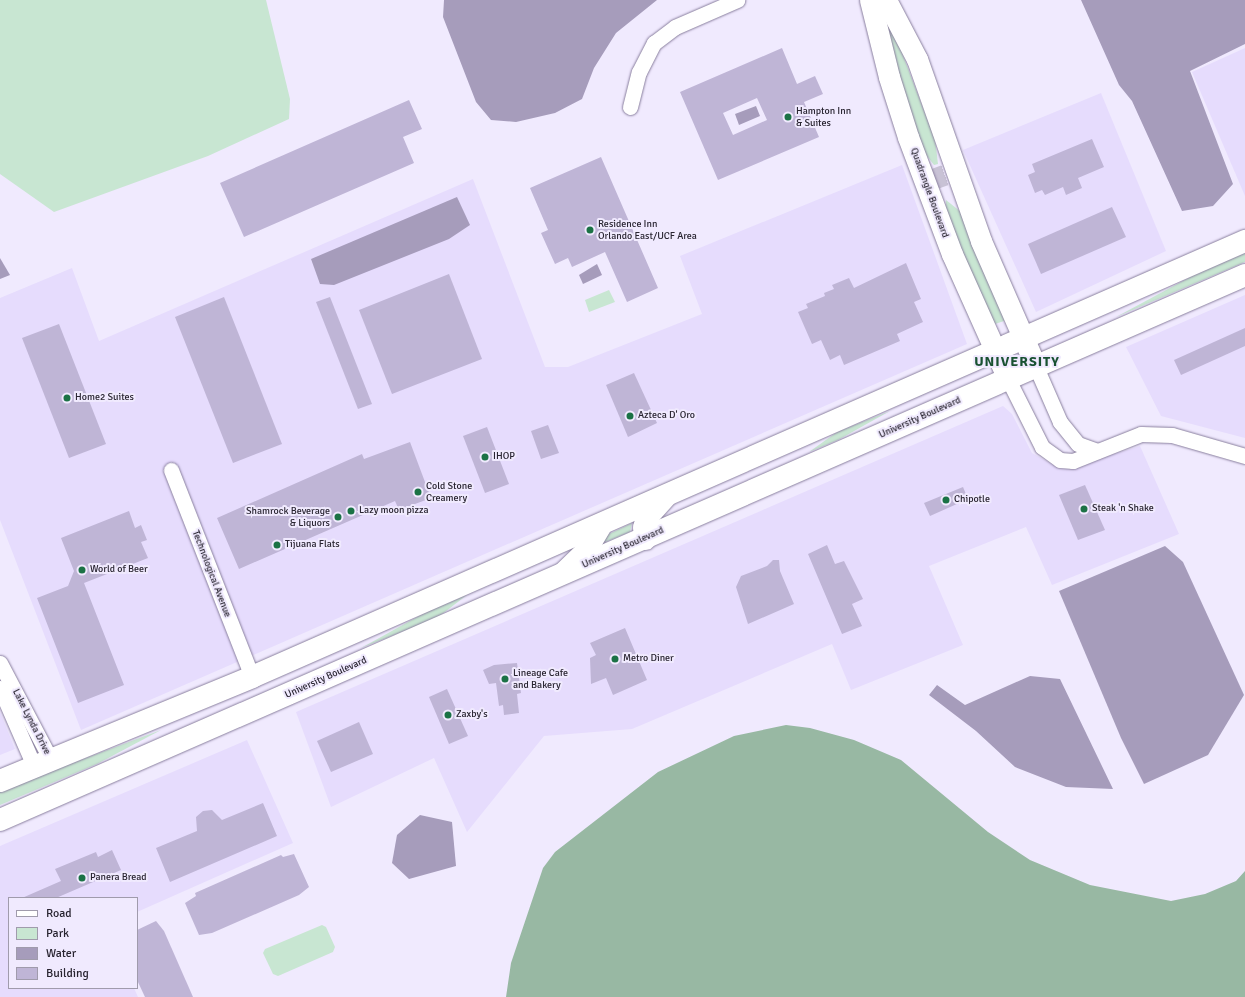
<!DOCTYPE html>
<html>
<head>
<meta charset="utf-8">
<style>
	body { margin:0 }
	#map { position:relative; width:1245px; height:997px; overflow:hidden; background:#f0eafe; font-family:Signika,sans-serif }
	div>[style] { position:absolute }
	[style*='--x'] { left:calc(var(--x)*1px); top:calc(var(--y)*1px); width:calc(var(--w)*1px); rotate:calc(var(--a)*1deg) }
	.built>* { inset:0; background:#e6dcfd }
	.green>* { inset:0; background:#c8e6d2 }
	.forest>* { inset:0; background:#98b8a3 }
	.water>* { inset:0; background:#a69cbb }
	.building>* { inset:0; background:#bfb5d6 }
	.secondary-tunnel>* { height:21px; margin-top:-10.5px; transform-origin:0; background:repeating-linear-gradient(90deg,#c8c2d5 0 21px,transparent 0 31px) }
	.roads { filter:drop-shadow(0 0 1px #897f9e) drop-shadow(0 0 1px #897f9e) }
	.street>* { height:15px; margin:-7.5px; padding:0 7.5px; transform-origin:7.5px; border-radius:7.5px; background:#fff }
	.secondary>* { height:21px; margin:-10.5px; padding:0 10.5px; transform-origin:10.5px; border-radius:10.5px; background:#fff }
	.primary>* { height:22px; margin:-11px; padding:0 11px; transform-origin:11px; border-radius:11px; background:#fff }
	.dots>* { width:11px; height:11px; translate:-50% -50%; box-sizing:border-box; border:2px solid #f0eafe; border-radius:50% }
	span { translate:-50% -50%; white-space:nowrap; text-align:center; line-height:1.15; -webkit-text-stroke:4px #f0eafe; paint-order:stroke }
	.poi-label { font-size:10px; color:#282430 }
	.left { translate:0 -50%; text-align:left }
	.right { translate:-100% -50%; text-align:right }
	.street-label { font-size:10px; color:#282430 }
	.district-label { font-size:14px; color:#195232; font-weight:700; letter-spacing:1px }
	.legend { position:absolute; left:8px; top:897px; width:130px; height:92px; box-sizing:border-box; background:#f0eafe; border:1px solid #a09bac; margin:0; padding:5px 7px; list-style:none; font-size:12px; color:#282430 }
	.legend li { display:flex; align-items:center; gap:8px; height:20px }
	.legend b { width:20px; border:1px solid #a09bac }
</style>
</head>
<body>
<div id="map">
	<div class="built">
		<div style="clip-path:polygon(1245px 48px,1245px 196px,1192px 72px)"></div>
		<div style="clip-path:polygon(1101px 93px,1166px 251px,1036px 312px,963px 150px)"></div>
		<div style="clip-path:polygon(902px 165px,967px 344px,81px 730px,0 520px,0 298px,72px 268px,99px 341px,473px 179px,545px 367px,568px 367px,702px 314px,680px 256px)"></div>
		<div style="clip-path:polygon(1245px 295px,1245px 438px,1161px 416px,1126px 347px)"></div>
		<div style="clip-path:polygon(1003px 406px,1012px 414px,1032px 453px,1057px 467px,1072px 467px,1140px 446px,1179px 534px,1052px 585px,1026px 527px,929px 566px,963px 645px,851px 690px,832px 644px,632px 729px,544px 736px,467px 832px,434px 758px,331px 807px,296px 712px)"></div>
		<div style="clip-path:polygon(0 712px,15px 749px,0 755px)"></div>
		<div style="clip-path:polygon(247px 740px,293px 843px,137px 912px,137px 898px,9px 898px,9px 988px,134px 988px,138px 997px,0 997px,0 846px)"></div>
	</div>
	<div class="green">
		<div style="clip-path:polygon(0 0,266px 0,290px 99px,289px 119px,208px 156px,54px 212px,0 174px)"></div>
		<div style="clip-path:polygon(878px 2px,883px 3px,935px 139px,938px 164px,934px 165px,917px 143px)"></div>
		<div style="clip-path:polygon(946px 200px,961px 212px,1004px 311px,1004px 321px,995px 324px,988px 319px,945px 218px)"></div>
		<div style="clip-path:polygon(1245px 253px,1245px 262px,1116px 317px,1194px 275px)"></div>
		<div style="clip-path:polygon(609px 290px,615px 302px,589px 312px,585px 300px)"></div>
		<div style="clip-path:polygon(890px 411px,838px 440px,809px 452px,837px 432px)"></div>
		<div style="clip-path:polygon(632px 523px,630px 532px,598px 545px,609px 534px)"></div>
		<div style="clip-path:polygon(467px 595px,437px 618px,361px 648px,428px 611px)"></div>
		<div style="clip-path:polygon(161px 730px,97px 764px,0 805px,0 790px)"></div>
		<div style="clip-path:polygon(322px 925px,326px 927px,335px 947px,333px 952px,278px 976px,273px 974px,263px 953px,265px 949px)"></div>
	</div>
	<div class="forest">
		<div style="clip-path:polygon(786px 725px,810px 728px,854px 740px,901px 760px,988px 832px,1030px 860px,1090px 885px,1171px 901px,1205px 894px,1236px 881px,1245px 871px,1245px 997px,506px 997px,511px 963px,543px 868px,555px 852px,658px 772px,734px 736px)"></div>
	</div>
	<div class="water">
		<div style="clip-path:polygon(444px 0,657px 0,616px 33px,594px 68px,582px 99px,555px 113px,516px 122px,491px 120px,476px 102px,443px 17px)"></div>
		<div style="clip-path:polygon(1081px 0,1245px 0,1245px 44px,1190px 71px,1233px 184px,1213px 206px,1182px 211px,1132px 101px,1119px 85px)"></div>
		<div style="clip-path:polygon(756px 106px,760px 116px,739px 125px,735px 114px)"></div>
		<div style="clip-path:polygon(457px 197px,470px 225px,449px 239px,334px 285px,320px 284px,311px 259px)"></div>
		<div style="clip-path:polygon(0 258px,10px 275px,0 279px)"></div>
		<div style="clip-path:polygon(597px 264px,602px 275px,583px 284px,579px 275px)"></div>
		<div style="clip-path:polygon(1165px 546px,1183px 562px,1244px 695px,1208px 755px,1144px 784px,1121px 738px,1059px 591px)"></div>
		<div style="clip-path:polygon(1030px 676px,1060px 679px,1113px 789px,1066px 787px,1015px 767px,976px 731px,929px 695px,937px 685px,965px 705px)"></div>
		<div style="clip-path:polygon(420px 815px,452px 822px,456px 866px,409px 879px,392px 863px,397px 835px)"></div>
	</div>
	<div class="building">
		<div style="clip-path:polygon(evenodd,782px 48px,797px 84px,815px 76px,823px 94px,804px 102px,819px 137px,718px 180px,680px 92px,782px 48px,757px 98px,767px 120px,733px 135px,723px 113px,757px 98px)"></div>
		<div style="clip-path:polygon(409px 100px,422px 129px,403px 137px,414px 163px,244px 237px,220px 183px)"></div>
		<div style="clip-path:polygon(1092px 139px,1104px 167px,1078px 178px,1082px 188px,1066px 195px,1063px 187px,1045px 195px,1042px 190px,1035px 193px,1028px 175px,1035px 172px,1032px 164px)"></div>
		<div style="clip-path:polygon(601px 157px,658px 288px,627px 302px,605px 252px,572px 267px,568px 258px,555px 264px,541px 233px,548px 230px,530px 188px)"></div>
		<div style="clip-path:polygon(1112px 207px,1126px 237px,1041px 274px,1028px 244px)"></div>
		<div style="clip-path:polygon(906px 263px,921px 299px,914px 302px,923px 322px,897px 334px,900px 341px,844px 365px,840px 355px,830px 360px,821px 340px,812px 344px,798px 312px,808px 308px,806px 304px,825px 296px,824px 293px,834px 289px,832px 285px,849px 278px,854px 288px)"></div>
		<div style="clip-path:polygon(449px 274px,482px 359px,392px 394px,359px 310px)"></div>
		<div style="clip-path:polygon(224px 297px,282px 444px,233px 463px,175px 317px)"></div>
		<div style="clip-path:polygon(330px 297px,372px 404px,358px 409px,316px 302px)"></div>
		<div style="clip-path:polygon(59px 324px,106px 444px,69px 458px,22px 338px)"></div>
		<div style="clip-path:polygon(1245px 328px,1245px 346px,1181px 375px,1174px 360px)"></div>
		<div style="clip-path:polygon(634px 373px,657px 423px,628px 437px,606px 385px)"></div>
		<div style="clip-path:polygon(548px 425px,559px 453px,541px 459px,531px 431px)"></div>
		<div style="clip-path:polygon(487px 427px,509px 484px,485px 493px,463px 436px)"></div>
		<div style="clip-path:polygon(410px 442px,431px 498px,399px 510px,395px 501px,239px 569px,217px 518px,362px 454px,364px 459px)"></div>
		<div style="clip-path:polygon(1085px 485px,1105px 530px,1078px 540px,1059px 495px)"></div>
		<div style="clip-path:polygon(963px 487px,968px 499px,930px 516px,924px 503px)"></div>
		<div style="clip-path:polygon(129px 511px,135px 528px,141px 525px,147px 540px,141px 542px,148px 558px,84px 583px,124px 685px,78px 703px,37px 598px,68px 586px,74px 571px,61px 538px)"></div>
		<div style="clip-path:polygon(827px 545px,835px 564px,844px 561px,863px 599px,852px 604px,862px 626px,842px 634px,808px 554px)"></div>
		<div style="clip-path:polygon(773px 560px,779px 560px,780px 571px,794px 604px,748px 624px,736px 587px,741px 576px,767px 566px)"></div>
		<div style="clip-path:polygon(625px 628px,647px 680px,613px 695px,606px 678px,591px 684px,590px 658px,596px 655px,590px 643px)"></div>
		<div style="clip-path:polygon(517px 663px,521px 693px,517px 694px,519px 713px,504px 715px,503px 705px,499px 706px,496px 683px,489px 684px,483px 670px,494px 665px)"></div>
		<div style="clip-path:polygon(447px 689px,468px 736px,449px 744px,429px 697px)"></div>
		<div style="clip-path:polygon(359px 722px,373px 754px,331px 772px,317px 741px)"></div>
		<div style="clip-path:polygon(263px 803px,277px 836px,170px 882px,156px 848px,197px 831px,196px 817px,203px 811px,212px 810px,222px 820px)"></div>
		<div style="clip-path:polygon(112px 850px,121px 870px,56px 898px,22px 898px,61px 881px,55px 869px,96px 852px,98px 857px)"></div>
		<div style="clip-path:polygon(294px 854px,309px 887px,299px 895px,212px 933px,199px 935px,185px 903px,196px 896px,195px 893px,281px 855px,283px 857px)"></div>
		<div style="clip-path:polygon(156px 921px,164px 931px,193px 997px,145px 997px,137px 980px,137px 930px)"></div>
	</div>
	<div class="secondary-tunnel">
		<div style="--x:925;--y:182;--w:33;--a:-20"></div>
	</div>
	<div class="roads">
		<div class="street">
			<div style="--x:630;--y:107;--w:36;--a:-76"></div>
			<div style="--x:639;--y:72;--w:33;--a:-63"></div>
			<div style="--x:654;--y:43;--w:26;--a:-37"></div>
			<div style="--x:675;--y:27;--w:68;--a:-23.5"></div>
			<div style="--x:1036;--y:367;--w:60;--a:66.4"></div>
			<div style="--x:1060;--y:422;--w:28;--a:51"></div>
			<div style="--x:1078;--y:444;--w:20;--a:20"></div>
			<div style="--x:1008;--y:379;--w:76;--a:63.4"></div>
			<div style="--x:1042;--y:447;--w:22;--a:36"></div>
			<div style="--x:1060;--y:460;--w:13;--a:4"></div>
			<div style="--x:1073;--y:461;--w:73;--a:-21.7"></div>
			<div style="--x:1141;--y:434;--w:31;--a:2"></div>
			<div style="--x:1172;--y:435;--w:76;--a:16"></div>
			<div style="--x:171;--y:470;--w:222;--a:68.6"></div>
			<div style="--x:0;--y:663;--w:110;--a:62.3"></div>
			<div style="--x:0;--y:688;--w:85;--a:66.4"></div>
		</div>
		<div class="secondary">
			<div style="--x:870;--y:0;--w:79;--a:76.1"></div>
			<div style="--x:889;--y:77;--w:63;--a:72.4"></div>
			<div style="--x:908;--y:137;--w:125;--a:69.4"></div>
			<div style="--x:952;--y:254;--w:137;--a:65.9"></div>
			<div style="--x:886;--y:0;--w:67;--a:62.3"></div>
			<div style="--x:917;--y:59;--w:193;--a:70.6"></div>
			<div style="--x:981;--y:241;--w:137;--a:66.4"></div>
			<div style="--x:645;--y:539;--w:12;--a:-99"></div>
			<div style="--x:643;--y:527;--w:9;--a:-72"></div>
			<div style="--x:646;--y:518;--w:31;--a:-48"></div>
			<div style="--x:562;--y:573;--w:33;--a:-44"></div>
			<div style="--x:586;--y:550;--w:31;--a:-59"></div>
		</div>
		<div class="primary">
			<div style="--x:0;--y:781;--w:273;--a:-22.4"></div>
			<div style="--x:252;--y:677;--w:1085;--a:-23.71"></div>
			<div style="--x:0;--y:820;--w:1359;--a:-23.64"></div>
		</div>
	</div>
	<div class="dots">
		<div style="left:788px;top:117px;background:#1b7245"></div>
		<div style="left:590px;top:230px;background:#1b7245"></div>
		<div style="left:67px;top:398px;background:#1b7245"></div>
		<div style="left:630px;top:416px;background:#1b7245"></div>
		<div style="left:485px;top:457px;background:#1b7245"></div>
		<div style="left:418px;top:492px;background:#1b7245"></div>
		<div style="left:946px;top:500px;background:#1b7245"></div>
		<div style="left:1084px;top:509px;background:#1b7245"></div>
		<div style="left:351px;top:511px;background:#1b7245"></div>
		<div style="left:338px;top:517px;background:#1b7245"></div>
		<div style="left:277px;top:545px;background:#1b7245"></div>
		<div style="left:82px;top:570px;background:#1b7245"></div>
		<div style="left:615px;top:659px;background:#1b7245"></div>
		<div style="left:505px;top:679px;background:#1b7245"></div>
		<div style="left:448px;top:715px;background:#1b7245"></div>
		<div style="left:82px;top:878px;background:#1b7245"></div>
	</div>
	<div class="poi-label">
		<span class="left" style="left:796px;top:117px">Hampton Inn<br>&amp; Suites</span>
		<span class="left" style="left:598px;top:230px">Residence Inn<br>Orlando East/UCF Area</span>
		<span class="left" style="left:75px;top:398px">Home2 Suites</span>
		<span class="left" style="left:638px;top:416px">Azteca D' Oro</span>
		<span class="left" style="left:493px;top:457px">IHOP</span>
		<span class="left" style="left:426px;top:492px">Cold Stone<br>Creamery</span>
		<span class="left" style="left:954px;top:500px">Chipotle</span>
		<span class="left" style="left:1092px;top:509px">Steak 'n Shake</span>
		<span class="right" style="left:330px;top:517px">Shamrock Beverage<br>&amp; Liquors</span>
		<span class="left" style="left:359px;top:511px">Lazy moon pizza</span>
		<span class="left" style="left:285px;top:545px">Tijuana Flats</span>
		<span class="left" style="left:90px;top:570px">World of Beer</span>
		<span class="left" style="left:623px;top:659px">Metro Diner</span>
		<span class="left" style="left:513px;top:679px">Lineage Cafe<br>and Bakery</span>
		<span class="left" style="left:456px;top:715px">Zaxby's</span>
		<span class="left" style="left:90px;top:878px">Panera Bread</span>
	</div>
	<div class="street-label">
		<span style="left:929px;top:193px;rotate:70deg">Quadrangle Boulevard</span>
		<span style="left:920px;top:418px;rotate:-24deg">University Boulevard</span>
		<span style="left:623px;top:548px;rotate:-24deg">University Boulevard</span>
		<span style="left:211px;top:574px;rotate:69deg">Technological Avenue</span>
		<span style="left:326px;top:678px;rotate:-24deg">University Boulevard</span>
		<span style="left:31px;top:722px;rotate:63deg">Lake Lynda Drive</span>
	</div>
	<div class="district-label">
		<span style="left:1017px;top:362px">UNIVERSITY</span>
	</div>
	<ul class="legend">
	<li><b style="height:5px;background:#fff"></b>Road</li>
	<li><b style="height:11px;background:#c8e6d2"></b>Park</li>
	<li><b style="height:11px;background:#a69cbb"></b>Water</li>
	<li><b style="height:11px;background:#bfb5d6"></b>Building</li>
	</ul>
</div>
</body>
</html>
